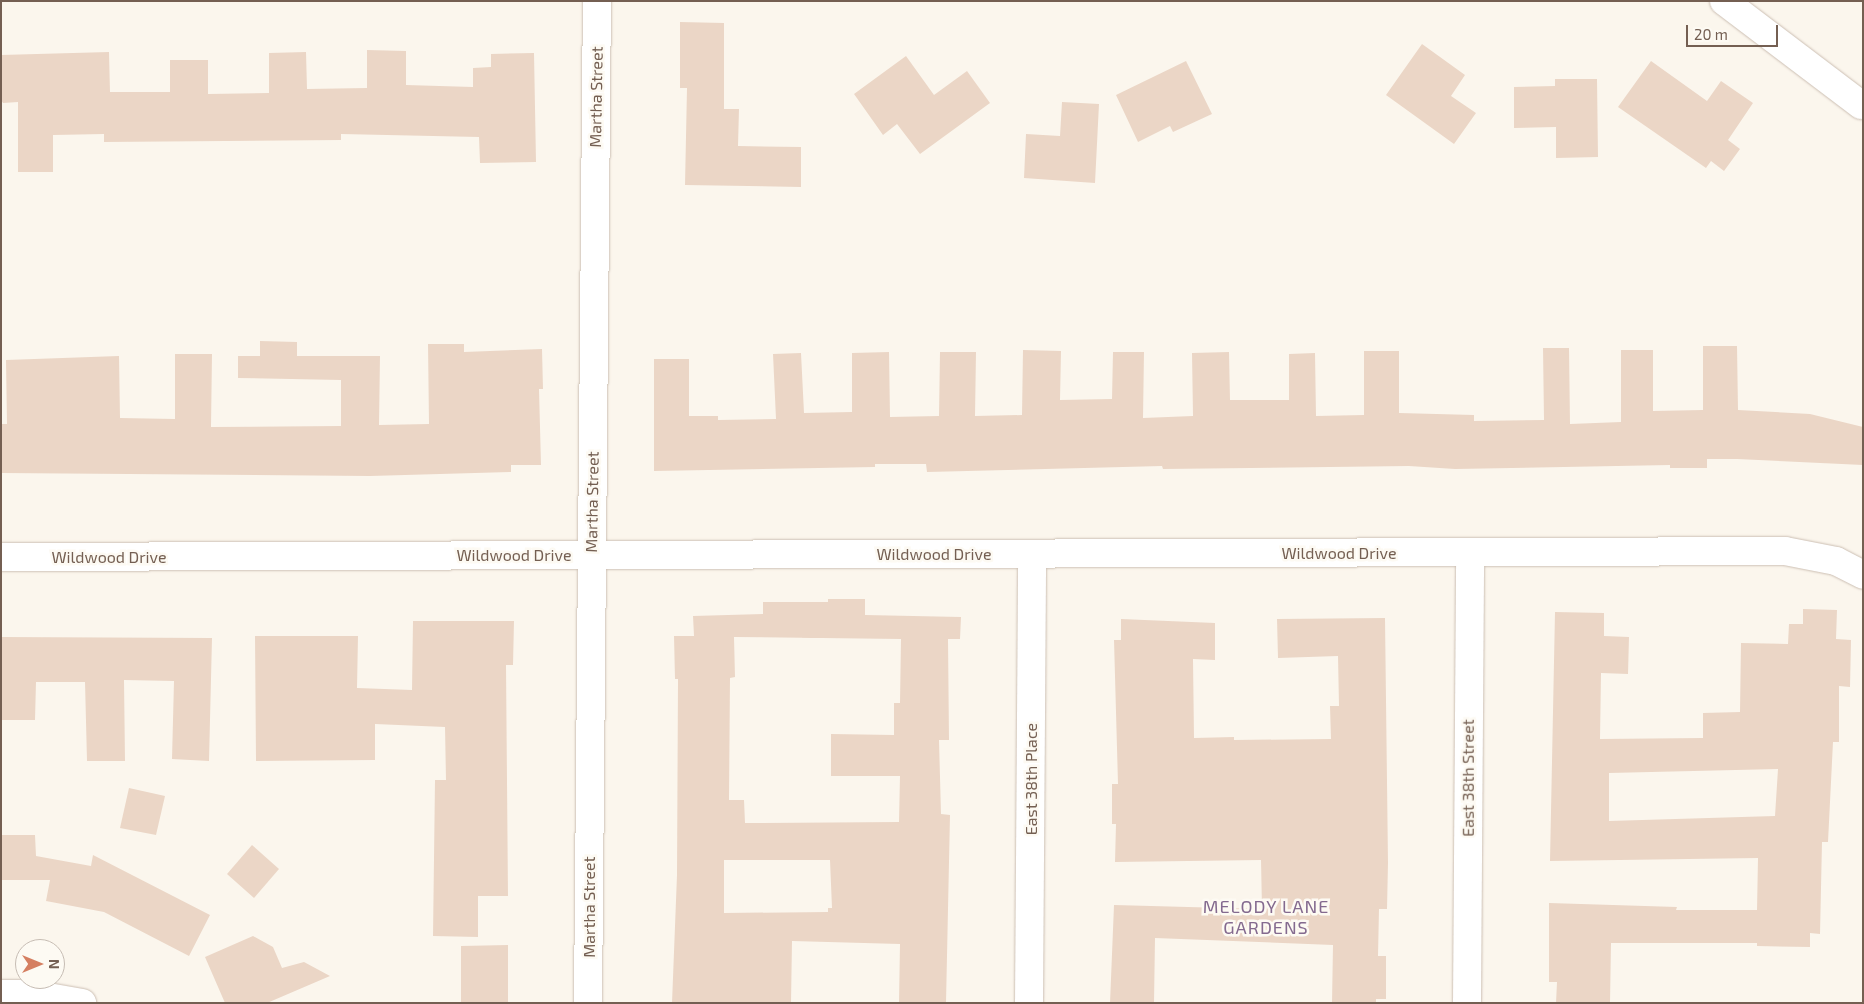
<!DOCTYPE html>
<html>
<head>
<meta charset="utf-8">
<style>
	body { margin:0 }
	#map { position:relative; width:1864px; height:1004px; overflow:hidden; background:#fbf6ed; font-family:"Exo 2",sans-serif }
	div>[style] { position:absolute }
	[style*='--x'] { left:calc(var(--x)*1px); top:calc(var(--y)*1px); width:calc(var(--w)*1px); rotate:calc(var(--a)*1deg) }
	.building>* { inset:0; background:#ebd6c6 }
	.roads { filter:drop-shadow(0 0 1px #ccbfb3) drop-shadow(0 0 1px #ccbfb3) }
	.minor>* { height:28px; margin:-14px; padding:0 14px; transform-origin:14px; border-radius:14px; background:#fff }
	.tertiary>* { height:28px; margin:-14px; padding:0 14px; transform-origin:14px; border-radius:14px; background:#fff }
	span { translate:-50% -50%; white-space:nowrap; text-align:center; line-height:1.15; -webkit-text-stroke:5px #fdfaf3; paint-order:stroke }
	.street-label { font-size:16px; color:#745f52 }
	.neighbourhood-label { font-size:18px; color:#846a8f; letter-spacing:1px }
	.frame { position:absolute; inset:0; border:2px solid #745f52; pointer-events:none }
	.north { position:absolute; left:15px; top:939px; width:50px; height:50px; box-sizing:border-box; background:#fdfaf3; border:1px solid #c6bcb3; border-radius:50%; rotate:90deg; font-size:14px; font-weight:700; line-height:20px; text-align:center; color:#745f52 }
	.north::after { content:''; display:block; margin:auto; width:18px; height:22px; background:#d57f61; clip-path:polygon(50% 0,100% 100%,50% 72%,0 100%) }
	.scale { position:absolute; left:1686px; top:25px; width:92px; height:22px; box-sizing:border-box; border:2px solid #745f52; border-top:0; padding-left:6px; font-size:15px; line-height:18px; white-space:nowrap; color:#745f52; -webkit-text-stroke:4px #fdfaf3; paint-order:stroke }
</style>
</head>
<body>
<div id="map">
	<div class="building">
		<div style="clip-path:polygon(680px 22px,724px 23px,724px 109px,739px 109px,738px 146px,801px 147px,801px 187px,685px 185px,687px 88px,680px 88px)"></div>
		<div style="clip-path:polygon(1422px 44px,1465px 75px,1451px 96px,1476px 113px,1454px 144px,1386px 95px)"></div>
		<div style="clip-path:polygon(367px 50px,406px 51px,406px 85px,473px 87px,473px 68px,491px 67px,491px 54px,534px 53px,536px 162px,480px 163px,479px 137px,341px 134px,341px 140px,104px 142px,104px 134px,53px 135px,53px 172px,18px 172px,18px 102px,3px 103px,1px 100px,1px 55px,109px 52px,110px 92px,170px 92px,170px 60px,208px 60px,208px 94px,269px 93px,269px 53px,306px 52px,307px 89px,367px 88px)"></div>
		<div style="clip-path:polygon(906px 56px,934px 95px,967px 71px,990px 103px,920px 154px,897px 124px,883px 135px,854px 94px)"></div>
		<div style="clip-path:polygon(1186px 61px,1212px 114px,1173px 132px,1170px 126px,1138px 142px,1116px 95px)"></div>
		<div style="clip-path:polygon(1651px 61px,1707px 101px,1721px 81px,1753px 103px,1728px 140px,1740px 149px,1724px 171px,1711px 161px,1706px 168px,1618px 107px)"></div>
		<div style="clip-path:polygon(1555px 79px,1597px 79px,1598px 157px,1556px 158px,1556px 127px,1514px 128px,1514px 87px,1555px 86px)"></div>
		<div style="clip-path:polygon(1062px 102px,1099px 104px,1095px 183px,1024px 178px,1026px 134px,1060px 136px)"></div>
		<div style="clip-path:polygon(260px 341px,297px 342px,297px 356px,380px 356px,379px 425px,429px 424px,428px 344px,464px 344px,464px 352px,542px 349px,543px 389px,539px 389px,541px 465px,511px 465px,511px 472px,370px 476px,1px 473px,1px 424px,7px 424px,6px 360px,119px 356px,120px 418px,175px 419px,175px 354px,212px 354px,211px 427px,341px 426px,341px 380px,238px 378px,238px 356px,260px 356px)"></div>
		<div style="clip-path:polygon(1703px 346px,1737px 346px,1738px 410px,1810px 414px,1863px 427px,1863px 465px,1737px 459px,1707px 459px,1707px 468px,1670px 468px,1670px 465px,1455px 469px,1409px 466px,1163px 469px,1162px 466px,927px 472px,926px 464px,875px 464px,875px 467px,654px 471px,654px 359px,689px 359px,689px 416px,718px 416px,718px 420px,776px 419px,773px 354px,801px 353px,804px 413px,852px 412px,852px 353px,889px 352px,890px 417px,939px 416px,940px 352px,976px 352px,975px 416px,1022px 415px,1023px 350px,1061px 351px,1060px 400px,1112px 399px,1113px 352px,1144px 352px,1143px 418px,1193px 416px,1192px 353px,1229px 352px,1230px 400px,1289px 400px,1289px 354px,1315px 353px,1316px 416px,1364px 415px,1364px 351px,1399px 351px,1399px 413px,1474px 415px,1474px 421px,1544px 420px,1543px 348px,1569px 348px,1570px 424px,1621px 422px,1621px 350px,1653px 350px,1653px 411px,1703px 410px)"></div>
		<div style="clip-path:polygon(evenodd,828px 599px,865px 599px,865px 615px,961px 617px,960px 639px,948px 639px,949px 740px,939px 740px,941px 814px,950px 815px,946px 1003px,899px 1003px,900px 944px,792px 941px,791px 1003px,672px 1003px,677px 875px,678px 679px,675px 679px,674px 636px,694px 636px,693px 616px,763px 614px,763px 602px,828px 602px,828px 599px,734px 637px,901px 639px,900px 703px,894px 703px,894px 735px,831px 734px,831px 776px,900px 776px,899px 822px,745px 823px,744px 800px,729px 800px,730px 678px,735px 677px,734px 637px,828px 599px,724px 860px,830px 860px,832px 908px,828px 908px,828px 912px,724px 913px,724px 860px)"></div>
		<div style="clip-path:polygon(evenodd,1803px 609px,1837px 610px,1836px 639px,1851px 640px,1850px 687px,1839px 686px,1839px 742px,1833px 742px,1828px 842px,1822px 842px,1820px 934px,1810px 933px,1810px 947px,1757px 946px,1757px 943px,1611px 943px,1610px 1003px,1556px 1003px,1557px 982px,1549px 982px,1549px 903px,1677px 907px,1676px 910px,1757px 910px,1758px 858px,1550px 861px,1555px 612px,1604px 613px,1604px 636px,1629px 637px,1628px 674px,1601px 673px,1600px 739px,1703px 738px,1703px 713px,1740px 712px,1741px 643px,1788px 644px,1789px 624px,1803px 624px,1803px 609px,1778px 769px,1775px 816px,1609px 821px,1609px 773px,1778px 769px)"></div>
		<div style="clip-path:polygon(1385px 618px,1388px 863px,1387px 909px,1379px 909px,1378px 956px,1386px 956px,1386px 999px,1376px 999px,1376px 1003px,1332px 1003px,1333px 945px,1155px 938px,1154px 1003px,1110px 1003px,1114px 905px,1262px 909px,1261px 860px,1115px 862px,1116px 824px,1112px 824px,1112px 784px,1118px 784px,1114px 640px,1121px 640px,1121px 619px,1215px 623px,1215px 660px,1193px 659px,1194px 738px,1234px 737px,1234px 740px,1331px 739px,1330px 706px,1339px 706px,1338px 656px,1278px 658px,1277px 619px)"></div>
		<div style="clip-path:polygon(413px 621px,514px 621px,513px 665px,506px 665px,508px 896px,478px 896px,478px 937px,433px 936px,435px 780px,446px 780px,445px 727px,375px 724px,375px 760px,256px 761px,255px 636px,358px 636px,357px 688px,412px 690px)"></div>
		<div style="clip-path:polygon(1px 637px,212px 638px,209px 761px,172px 759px,174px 681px,124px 680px,125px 761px,87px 761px,85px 682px,36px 682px,35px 720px,1px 720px)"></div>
		<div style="clip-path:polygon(129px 788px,165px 796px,156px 835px,120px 828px)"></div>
		<div style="clip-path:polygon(1px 835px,35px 835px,36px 856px,91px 866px,93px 855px,210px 915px,189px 956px,104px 912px,46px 901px,50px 880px,1px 880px)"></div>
		<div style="clip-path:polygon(252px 845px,279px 869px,254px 898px,227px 874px)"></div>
		<div style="clip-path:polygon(253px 936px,273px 947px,282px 968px,304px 962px,330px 976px,267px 1003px,225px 1003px,205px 957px)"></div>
		<div style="clip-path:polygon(508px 945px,508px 1003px,461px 1003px,461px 946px)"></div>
	</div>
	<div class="roads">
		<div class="minor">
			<div style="--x:1724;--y:1;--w:172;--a:37.2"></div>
			<div style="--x:1;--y:557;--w:1784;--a:-0.19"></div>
			<div style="--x:1785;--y:551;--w:52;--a:11.1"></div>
			<div style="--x:1836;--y:561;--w:30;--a:27"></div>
			<div style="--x:1;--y:994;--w:30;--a:0"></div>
			<div style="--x:31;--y:994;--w:52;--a:10"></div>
			<div style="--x:1029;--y:1003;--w:449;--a:-89.6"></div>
			<div style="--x:1467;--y:1003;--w:450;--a:-89.6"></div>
		</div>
		<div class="tertiary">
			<div style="--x:588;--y:1003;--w:1002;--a:-89.49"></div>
		</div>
	</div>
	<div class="street-label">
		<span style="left:596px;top:97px;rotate:-89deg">Martha Street</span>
		<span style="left:592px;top:502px;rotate:-89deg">Martha Street</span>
		<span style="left:1339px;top:553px">Wildwood Drive</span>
		<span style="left:934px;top:554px">Wildwood Drive</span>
		<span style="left:514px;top:555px">Wildwood Drive</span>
		<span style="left:109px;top:557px">Wildwood Drive</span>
		<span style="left:1468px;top:778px;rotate:-90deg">East 38th Street</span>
		<span style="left:1031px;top:779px;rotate:-90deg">East 38th Place</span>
		<span style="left:589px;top:907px;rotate:-90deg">Martha Street</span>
	</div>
	<div class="neighbourhood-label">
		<span style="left:1266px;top:917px">MELODY LANE<br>GARDENS</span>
	</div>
	<div class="frame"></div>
	<div class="north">N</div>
	<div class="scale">20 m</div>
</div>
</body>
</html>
